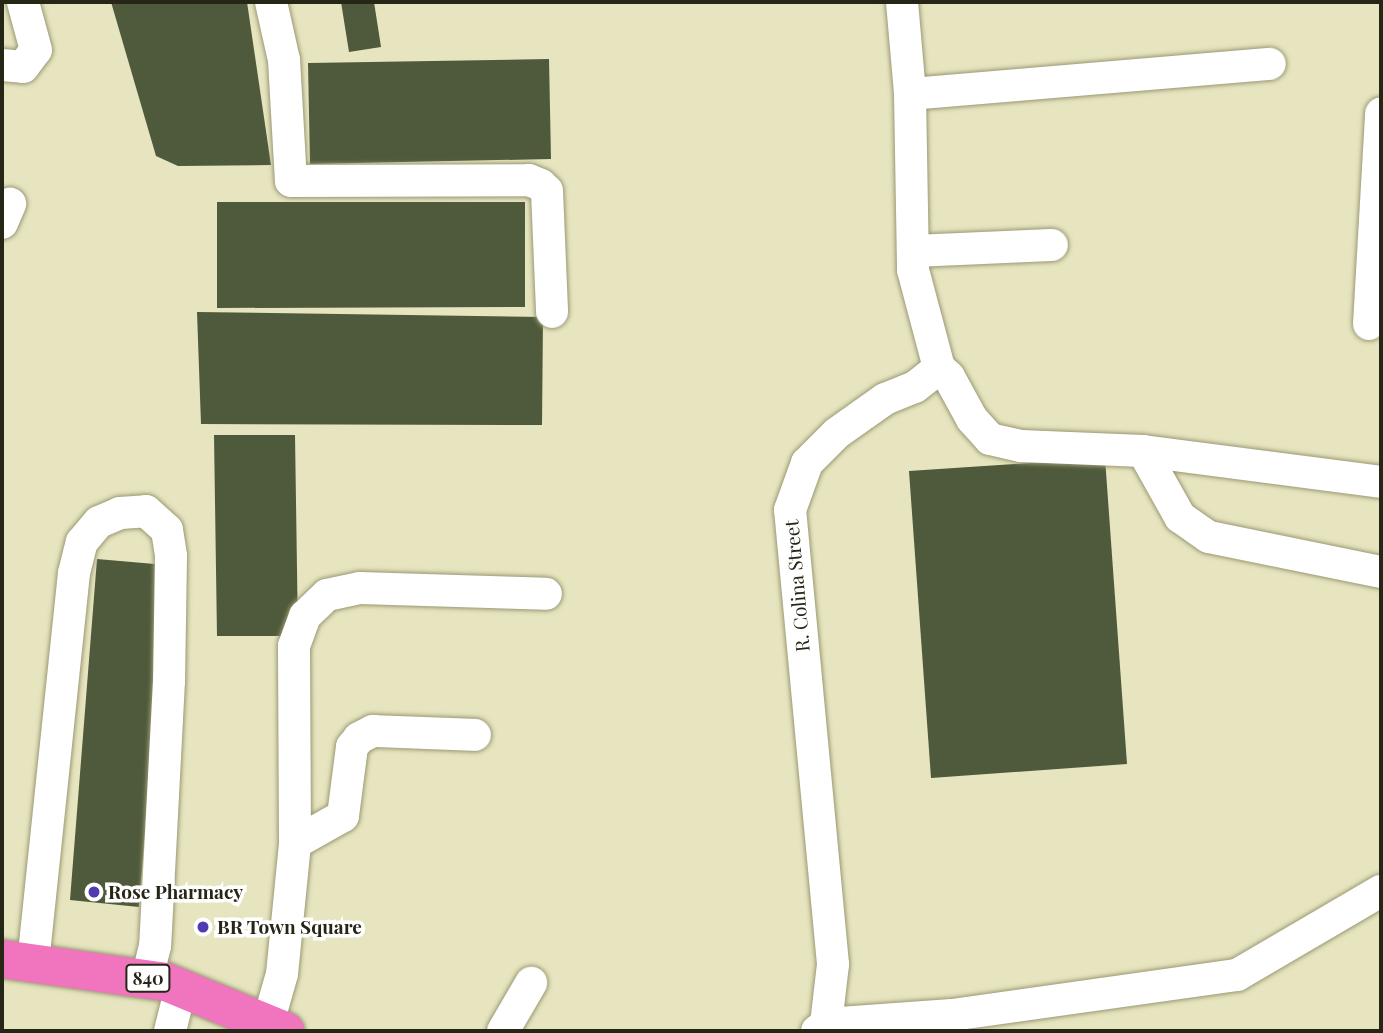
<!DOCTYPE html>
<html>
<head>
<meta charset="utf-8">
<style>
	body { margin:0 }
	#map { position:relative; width:1383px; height:1033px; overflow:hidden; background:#e7e5bf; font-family:"Playfair Display",serif }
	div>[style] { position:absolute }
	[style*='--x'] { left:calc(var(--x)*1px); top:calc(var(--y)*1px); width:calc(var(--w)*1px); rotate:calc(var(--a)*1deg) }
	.building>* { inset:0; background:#4e5a3b }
	.roads { filter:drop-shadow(0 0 2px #9a9975) drop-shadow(0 0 2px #9a9975) }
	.minor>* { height:32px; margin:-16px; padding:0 16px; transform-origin:16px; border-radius:16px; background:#fff }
	.highway>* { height:38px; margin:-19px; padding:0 19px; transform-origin:19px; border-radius:19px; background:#f074be }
	.dots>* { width:19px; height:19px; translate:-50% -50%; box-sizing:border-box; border:4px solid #fff; border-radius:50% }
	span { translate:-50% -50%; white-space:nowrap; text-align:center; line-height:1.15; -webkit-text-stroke:7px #fff; paint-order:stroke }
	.shield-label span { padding:2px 5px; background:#fff; border:2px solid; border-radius:5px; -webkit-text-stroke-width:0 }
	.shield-label { font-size:18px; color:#262617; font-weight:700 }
	.street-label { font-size:19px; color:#262617 }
	.poi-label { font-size:19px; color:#262617; font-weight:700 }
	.left { translate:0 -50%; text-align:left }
	.frame { position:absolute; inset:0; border:4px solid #262617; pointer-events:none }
</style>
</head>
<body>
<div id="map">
	<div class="building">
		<div style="clip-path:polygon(111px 2px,247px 2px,271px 165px,178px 166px,156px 156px)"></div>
		<div style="clip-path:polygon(341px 2px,374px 2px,381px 47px,349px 52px)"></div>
		<div style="clip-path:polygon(549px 59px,551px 159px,310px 164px,308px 63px)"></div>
		<div style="clip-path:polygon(217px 202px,525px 202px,525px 307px,217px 308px)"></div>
		<div style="clip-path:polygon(197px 312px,543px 317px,542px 425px,201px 424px)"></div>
		<div style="clip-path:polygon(214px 435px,295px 435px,298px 636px,217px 636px)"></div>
		<div style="clip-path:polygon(1105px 458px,1127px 764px,931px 778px,909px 471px)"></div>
		<div style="clip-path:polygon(97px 559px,166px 565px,139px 907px,70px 900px)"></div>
	</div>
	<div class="roads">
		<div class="minor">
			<div style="--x:271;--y:2;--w:59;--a:77.4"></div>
			<div style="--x:284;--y:60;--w:121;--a:86.7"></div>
			<div style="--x:291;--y:181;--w:238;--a:-0.2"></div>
			<div style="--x:529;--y:180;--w:13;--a:23"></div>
			<div style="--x:541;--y:185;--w:8;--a:45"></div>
			<div style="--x:547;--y:191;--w:121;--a:87.6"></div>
			<div style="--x:902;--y:2;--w:92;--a:85"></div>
			<div style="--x:910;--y:94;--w:176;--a:89"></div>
			<div style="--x:913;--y:270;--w:101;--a:75.1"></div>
			<div style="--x:2;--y:65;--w:21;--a:5"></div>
			<div style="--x:23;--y:67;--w:21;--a:-53"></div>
			<div style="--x:36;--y:50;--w:50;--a:-105.2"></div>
			<div style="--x:910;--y:94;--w:361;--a:-4.8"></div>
			<div style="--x:2;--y:223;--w:21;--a:-67"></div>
			<div style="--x:913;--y:251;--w:139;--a:-2.5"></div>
			<div style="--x:1369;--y:324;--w:211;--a:-86.7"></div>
			<div style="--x:939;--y:368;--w:13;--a:42"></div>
			<div style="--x:949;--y:377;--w:48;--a:61.3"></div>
			<div style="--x:972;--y:419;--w:27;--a:48"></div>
			<div style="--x:990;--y:439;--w:32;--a:13"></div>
			<div style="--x:1021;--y:446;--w:122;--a:2.3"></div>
			<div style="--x:1143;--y:451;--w:240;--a:7.4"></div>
			<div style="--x:1143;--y:451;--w:76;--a:60.7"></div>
			<div style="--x:1180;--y:517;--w:35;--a:35"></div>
			<div style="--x:1209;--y:537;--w:176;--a:11.5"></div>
			<div style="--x:295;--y:843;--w:55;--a:-29.4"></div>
			<div style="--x:343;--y:816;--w:70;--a:-82.6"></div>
			<div style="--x:352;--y:747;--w:11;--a:-52"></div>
			<div style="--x:359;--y:738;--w:16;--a:-27"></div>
			<div style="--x:373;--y:731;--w:102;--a:2.2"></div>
			<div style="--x:33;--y:963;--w:392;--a:-84"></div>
			<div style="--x:74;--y:573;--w:32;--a:-76"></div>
			<div style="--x:82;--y:542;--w:26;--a:-50"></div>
			<div style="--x:99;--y:522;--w:23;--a:-23"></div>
			<div style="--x:120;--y:513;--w:26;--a:-4"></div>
			<div style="--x:146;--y:511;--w:28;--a:42"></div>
			<div style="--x:167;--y:530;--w:26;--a:81"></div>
			<div style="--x:171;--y:556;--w:125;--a:90.9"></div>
			<div style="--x:169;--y:681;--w:265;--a:93"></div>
			<div style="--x:155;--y:946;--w:33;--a:104"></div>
			<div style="--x:268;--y:1023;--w:51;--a:-74.1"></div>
			<div style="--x:282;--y:974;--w:132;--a:-84.3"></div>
			<div style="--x:295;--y:843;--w:197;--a:-90.3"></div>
			<div style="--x:294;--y:646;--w:32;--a:-70"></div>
			<div style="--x:305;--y:616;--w:30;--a:-44"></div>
			<div style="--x:327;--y:595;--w:34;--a:-12"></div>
			<div style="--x:360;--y:588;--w:186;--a:1.8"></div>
			<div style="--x:826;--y:1024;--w:126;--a:-4.1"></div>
			<div style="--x:952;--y:1015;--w:288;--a:-8"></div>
			<div style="--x:1237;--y:975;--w:167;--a:-30.3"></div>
			<div style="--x:170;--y:1031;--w:45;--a:-76"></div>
			<div style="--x:503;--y:1031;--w:56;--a:-59.7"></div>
			<div style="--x:817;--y:1031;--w:11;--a:-38"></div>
			<div style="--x:826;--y:1024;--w:60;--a:-83.3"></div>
			<div style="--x:833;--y:964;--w:456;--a:-95.4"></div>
			<div style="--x:790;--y:510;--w:50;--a:-70.1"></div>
			<div style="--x:807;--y:463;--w:42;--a:-45"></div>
			<div style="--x:837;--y:433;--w:59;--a:-35.3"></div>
			<div style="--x:885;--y:399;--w:32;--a:-22"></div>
			<div style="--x:915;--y:387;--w:31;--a:-38"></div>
		</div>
		<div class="highway">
			<div style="--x:2;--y:959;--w:166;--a:8"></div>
			<div style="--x:166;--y:982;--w:129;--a:22.4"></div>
		</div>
	</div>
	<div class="dots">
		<div style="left:94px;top:892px;background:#523ab2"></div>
		<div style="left:203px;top:927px;background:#523ab2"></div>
	</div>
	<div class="shield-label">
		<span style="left:148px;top:978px">840</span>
	</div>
	<div class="street-label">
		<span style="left:797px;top:586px;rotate:-95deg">R. Colina Street</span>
	</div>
	<div class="poi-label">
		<span class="left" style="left:108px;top:892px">Rose Pharmacy</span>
		<span class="left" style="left:217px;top:927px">BR Town Square</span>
	</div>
	<div class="frame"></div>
</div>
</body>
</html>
